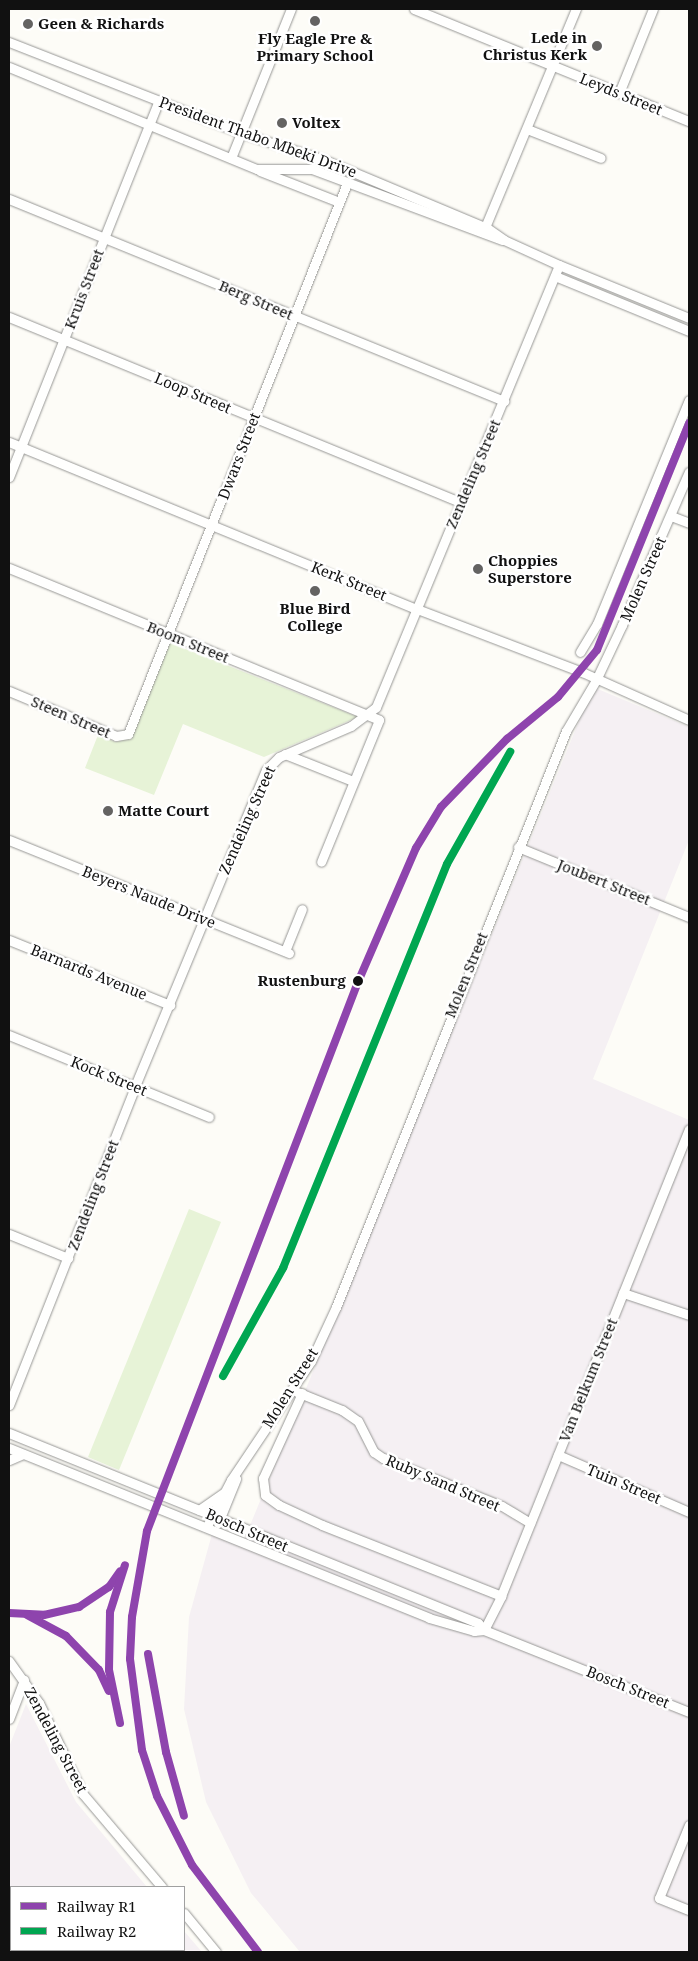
<!DOCTYPE html>
<html>
<head>
<meta charset="utf-8">
<style>
	body { margin:0 }
	#map { position:relative; width:698px; height:1961px; overflow:hidden; background:#fdfcf7; font-family:"Noto Serif",serif }
	div>[style] { position:absolute }
	[style*='--x'] { left:calc(var(--x)*1px); top:calc(var(--y)*1px); width:calc(var(--w)*1px); rotate:calc(var(--a)*1deg) }
	.industrial>* { inset:0; background:#f5f0f3 }
	.green>* { inset:0; background:#e7f3d7 }
	.roads { filter:drop-shadow(0 0 1px #979795) drop-shadow(0 0 1px #979795) }
	.minor>* { height:9px; margin:-4.5px; padding:0 4.5px; transform-origin:4.5px; border-radius:4.5px; background:#fffffe }
	.rail-1>* { height:8px; margin:-4px; padding:0 4px; transform-origin:4px; border-radius:4px; background:#8e44ad }
	.rail-2>* { height:8px; margin:-4px; padding:0 4px; transform-origin:4px; border-radius:4px; background:#00a651 }
	.dots>* { width:14px; height:14px; translate:-50% -50%; box-sizing:border-box; border:2px solid #fff; border-radius:50% }
	span { translate:-50% -50%; white-space:nowrap; text-align:center; line-height:1.15; -webkit-text-stroke:5px #fff; paint-order:stroke }
	.poi-label { font-size:15px; color:#111; font-weight:700 }
	.left { translate:0 -50%; text-align:left }
	.right { translate:-100% -50%; text-align:right }
	.street-label { font-size:15px; color:#111 }
	.stop-label { font-size:15px; color:#111; font-weight:700 }
	.frame { position:absolute; inset:0; border:10px solid #111; pointer-events:none }
	.legend { position:absolute; left:10px; top:1886px; width:175px; height:65px; box-sizing:border-box; background:#fff; border:1px solid #a0a0a0; margin:0; padding:6px 9px; list-style:none; font-size:15px; color:#111 }
	.legend li { display:flex; align-items:center; gap:10px; height:25px }
	.legend b { width:25px; border:1px solid #a0a0a0 }
</style>
</head>
<body>
<div id="map">
	<div class="industrial">
		<div style="clip-path:polygon(593px 687px,689px 727px,689px 840px,593px 1079px,689px 1120px,689px 1952px,300px 1952px,251px 1893px,206px 1802px,184px 1709px,189px 1617px,212px 1534px,242px 1545px)"></div>
		<div style="clip-path:polygon(26px 1704px,76px 1802px,147px 1887px,11px 1887px,11px 1950px,184px 1950px,184px 1931px,202px 1952px,9px 1952px,9px 1747px)"></div>
	</div>
	<div class="green">
		<div style="clip-path:polygon(170px 643px,358px 717px,264px 757px,183px 724px,154px 795px,85px 768px,98px 735px,116px 742px,131px 737px)"></div>
		<div style="clip-path:polygon(189px 1209px,221px 1222px,119px 1470px,88px 1457px)"></div>
	</div>
	<div class="roads">
		<div class="minor">
			<div style="--x:414;--y:9;--w:297;--a:22.2"></div>
			<div style="--x:9;--y:42;--w:249;--a:21.4"></div>
			<div style="--x:241;--y:133;--w:85;--a:17.8"></div>
			<div style="--x:322;--y:159;--w:179;--a:22.7"></div>
			<div style="--x:487;--y:228;--w:21;--a:35"></div>
			<div style="--x:504;--y:240;--w:60;--a:24.4"></div>
			<div style="--x:559;--y:265;--w:140;--a:22.2"></div>
			<div style="--x:9;--y:67;--w:268;--a:22.4"></div>
			<div style="--x:257;--y:169;--w:55;--a:0"></div>
			<div style="--x:312;--y:169;--w:203;--a:20.5"></div>
			<div style="--x:619;--y:93;--w:91;--a:-68"></div>
			<div style="--x:527;--y:129;--w:79;--a:21.4"></div>
			<div style="--x:231;--y:158;--w:161;--a:-68.1"></div>
			<div style="--x:260;--y:171;--w:85;--a:21.4"></div>
			<div style="--x:9;--y:199;--w:535;--a:22.2"></div>
			<div style="--x:483;--y:232;--w:242;--a:-67.4"></div>
			<div style="--x:555;--y:276;--w:145;--a:22.3"></div>
			<div style="--x:9;--y:317;--w:487;--a:22.3"></div>
			<div style="--x:9;--y:442;--w:441;--a:22.3"></div>
			<div style="--x:417;--y:609;--w:177;--a:20.9"></div>
			<div style="--x:582;--y:672;--w:117;--a:24.2"></div>
			<div style="--x:9;--y:477;--w:405;--a:-68.3"></div>
			<div style="--x:671;--y:516;--w:19;--a:21"></div>
			<div style="--x:9;--y:568;--w:400;--a:22.3"></div>
			<div style="--x:379;--y:720;--w:153;--a:112.2"></div>
			<div style="--x:580;--y:652;--w:33;--a:-59"></div>
			<div style="--x:597;--y:624;--w:242;--a:-67.7"></div>
			<div style="--x:9;--y:691;--w:116;--a:22.8"></div>
			<div style="--x:116;--y:736;--w:12;--a:-9"></div>
			<div style="--x:128;--y:734;--w:593;--a:-68.32"></div>
			<div style="--x:285;--y:754;--w:73;--a:21.7"></div>
			<div style="--x:9;--y:840;--w:302;--a:22"></div>
			<div style="--x:518;--y:847;--w:185;--a:22.3"></div>
			<div style="--x:9;--y:940;--w:174;--a:22"></div>
			<div style="--x:285;--y:951;--w:45;--a:-68"></div>
			<div style="--x:9;--y:1035;--w:216;--a:22.3"></div>
			<div style="--x:9;--y:1234;--w:64;--a:22.1"></div>
			<div style="--x:623;--y:1293;--w:70;--a:18.4"></div>
			<div style="--x:297;--y:1392;--w:48;--a:21.8"></div>
			<div style="--x:342;--y:1410;--w:19;--a:35"></div>
			<div style="--x:358;--y:1421;--w:35;--a:63"></div>
			<div style="--x:374;--y:1452;--w:11;--a:34"></div>
			<div style="--x:383;--y:1458;--w:128;--a:22"></div>
			<div style="--x:502;--y:1506;--w:33;--a:31"></div>
			<div style="--x:302;--y:1393;--w:94;--a:114.6"></div>
			<div style="--x:263;--y:1478;--w:17;--a:83"></div>
			<div style="--x:265;--y:1495;--w:17;--a:36"></div>
			<div style="--x:279;--y:1505;--w:47;--a:24.9"></div>
			<div style="--x:322;--y:1525;--w:193;--a:21.6"></div>
			<div style="--x:9;--y:1405;--w:343;--a:-68.4"></div>
			<div style="--x:135;--y:1086;--w:342;--a:-67.5"></div>
			<div style="--x:266;--y:770;--w:18;--a:-45"></div>
			<div style="--x:279;--y:757;--w:78;--a:-23.3"></div>
			<div style="--x:351;--y:726;--w:31;--a:-37"></div>
			<div style="--x:376;--y:707;--w:478;--a:-67.5"></div>
			<div style="--x:9;--y:1433;--w:506;--a:22.05"></div>
			<div style="--x:478;--y:1623;--w:9;--a:49"></div>
			<div style="--x:484;--y:1630;--w:221;--a:21.8"></div>
			<div style="--x:9;--y:1448;--w:453;--a:22"></div>
			<div style="--x:429;--y:1618;--w:47;--a:16.1"></div>
			<div style="--x:474;--y:1631;--w:10;--a:-6"></div>
			<div style="--x:558;--y:1455;--w:143;--a:23.5"></div>
			<div style="--x:9;--y:1460;--w:15;--a:-23"></div>
			<div style="--x:199;--y:1510;--w:29;--a:-35"></div>
			<div style="--x:218;--y:1523;--w:48;--a:-67.8"></div>
			<div style="--x:207;--y:1526;--w:52;--a:-62.4"></div>
			<div style="--x:231;--y:1480;--w:143;--a:-56.1"></div>
			<div style="--x:311;--y:1361;--w:60;--a:-65.2"></div>
			<div style="--x:336;--y:1307;--w:620;--a:-68.23"></div>
			<div style="--x:566;--y:731;--w:59;--a:-59.5"></div>
			<div style="--x:596;--y:680;--w:61;--a:-64.7"></div>
			<div style="--x:622;--y:625;--w:167;--a:-66.4"></div>
			<div style="--x:484;--y:1630;--w:38;--a:-63"></div>
			<div style="--x:501;--y:1596;--w:503;--a:-68.07"></div>
			<div style="--x:9;--y:1661;--w:52;--a:54.5"></div>
			<div style="--x:39;--y:1703;--w:101;--a:64.2"></div>
			<div style="--x:83;--y:1794;--w:122;--a:49.7"></div>
			<div style="--x:9;--y:1719;--w:42;--a:-69"></div>
			<div style="--x:689;--y:1825;--w:79;--a:112.3"></div>
			<div style="--x:659;--y:1898;--w:32;--a:22"></div>
			<div style="--x:184;--y:1913;--w:50;--a:50.6"></div>
		</div>
	</div>
	<div class="rail-1">
		<div style="--x:9;--y:1613;--w:35;--a:3"></div>
		<div style="--x:44;--y:1615;--w:36;--a:-13"></div>
		<div style="--x:79;--y:1607;--w:36;--a:-34"></div>
		<div style="--x:109;--y:1587;--w:19;--a:-55"></div>
		<div style="--x:27;--y:1615;--w:44;--a:28.3"></div>
		<div style="--x:66;--y:1636;--w:47;--a:45.9"></div>
		<div style="--x:99;--y:1670;--w:23;--a:65"></div>
		<div style="--x:148;--y:1654;--w:100;--a:79.6"></div>
		<div style="--x:166;--y:1752;--w:66;--a:74.3"></div>
		<div style="--x:120;--y:1723;--w:54;--a:-101.7"></div>
		<div style="--x:109;--y:1670;--w:58;--a:-89"></div>
		<div style="--x:110;--y:1612;--w:49;--a:-72.3"></div>
		<div style="--x:258;--y:1952;--w:109;--a:-127.2"></div>
		<div style="--x:192;--y:1865;--w:77;--a:-116.9"></div>
		<div style="--x:157;--y:1796;--w:48;--a:-108.1"></div>
		<div style="--x:142;--y:1750;--w:92;--a:-97.5"></div>
		<div style="--x:130;--y:1659;--w:42;--a:-87.3"></div>
		<div style="--x:132;--y:1617;--w:87;--a:-80.1"></div>
		<div style="--x:147;--y:1531;--w:588;--a:-68.98"></div>
		<div style="--x:358;--y:982;--w:146;--a:-66.6"></div>
		<div style="--x:416;--y:848;--w:48;--a:-58.6"></div>
		<div style="--x:441;--y:807;--w:95;--a:-45.9"></div>
		<div style="--x:507;--y:739;--w:66;--a:-39.5"></div>
		<div style="--x:558;--y:697;--w:61;--a:-50.3"></div>
		<div style="--x:597;--y:650;--w:245;--a:-67.9"></div>
	</div>
	<div class="rail-2">
		<div style="--x:223;--y:1376;--w:124;--a:-60.9"></div>
		<div style="--x:283;--y:1268;--w:436;--a:-67.9"></div>
		<div style="--x:447;--y:864;--w:129;--a:-60.6"></div>
	</div>
	<div class="dots">
		<div style="left:315px;top:21px;background:#646362"></div>
		<div style="left:28px;top:24px;background:#646362"></div>
		<div style="left:597px;top:46px;background:#646362"></div>
		<div style="left:282px;top:123px;background:#646362"></div>
		<div style="left:478px;top:569px;background:#646362"></div>
		<div style="left:315px;top:591px;background:#646362"></div>
		<div style="left:108px;top:811px;background:#646362"></div>
		<div style="left:358px;top:981px;background:#111"></div>
	</div>
	<div class="poi-label">
		<span class="left" style="left:38px;top:24px">Geen &amp; Richards</span>
		<span class="right" style="left:587px;top:46px">Lede in<br>Christus Kerk</span>
		<span style="left:315px;top:47px">Fly Eagle Pre &amp;<br>Primary School</span>
		<span class="left" style="left:292px;top:123px">Voltex</span>
		<span class="left" style="left:488px;top:569px">Choppies<br>Superstore</span>
		<span style="left:315px;top:617px">Blue Bird<br>College</span>
		<span class="left" style="left:118px;top:811px">Matte Court</span>
	</div>
	<div class="street-label">
		<span style="left:621px;top:94px;rotate:22deg">Leyds Street</span>
		<span style="left:258px;top:137px;rotate:20deg">President Thabo Mbeki Drive</span>
		<span style="left:84px;top:289px;rotate:-69deg">Kruis Street</span>
		<span style="left:256px;top:300px;rotate:23deg">Berg Street</span>
		<span style="left:193px;top:393px;rotate:23deg">Loop Street</span>
		<span style="left:239px;top:456px;rotate:-69deg">Dwars Street</span>
		<span style="left:473px;top:474px;rotate:-67deg">Zendeling Street</span>
		<span style="left:643px;top:579px;rotate:-66deg">Molen Street</span>
		<span style="left:349px;top:581px;rotate:22deg">Kerk Street</span>
		<span style="left:188px;top:642px;rotate:22deg">Boom Street</span>
		<span style="left:71px;top:717px;rotate:23deg">Steen Street</span>
		<span style="left:247px;top:820px;rotate:-66deg">Zendeling Street</span>
		<span style="left:604px;top:882px;rotate:22deg">Joubert Street</span>
		<span style="left:149px;top:897px;rotate:22deg">Beyers Naude Drive</span>
		<span style="left:89px;top:972px;rotate:22deg">Barnards Avenue</span>
		<span style="left:466px;top:975px;rotate:-68deg">Molen Street</span>
		<span style="left:109px;top:1076px;rotate:22deg">Kock Street</span>
		<span style="left:93px;top:1195px;rotate:-69deg">Zendeling Street</span>
		<span style="left:588px;top:1380px;rotate:-68deg">Van Belkum Street</span>
		<span style="left:290px;top:1388px;rotate:-58deg">Molen Street</span>
		<span style="left:443px;top:1483px;rotate:23deg">Ruby Sand Street</span>
		<span style="left:624px;top:1484px;rotate:23deg">Tuin Street</span>
		<span style="left:247px;top:1530px;rotate:23deg">Bosch Street</span>
		<span style="left:628px;top:1687px;rotate:22deg">Bosch Street</span>
		<span style="left:56px;top:1740px;rotate:62deg">Zendeling Street</span>
	</div>
	<div class="stop-label">
		<span class="right" style="left:346px;top:981px">Rustenburg</span>
	</div>
	<div class="frame"></div>
	<ul class="legend">
	<li><b style="height:6px;background:#8e44ad"></b>Railway R1</li>
	<li><b style="height:6px;background:#00a651"></b>Railway R2</li>
	</ul>
</div>
</body>
</html>
